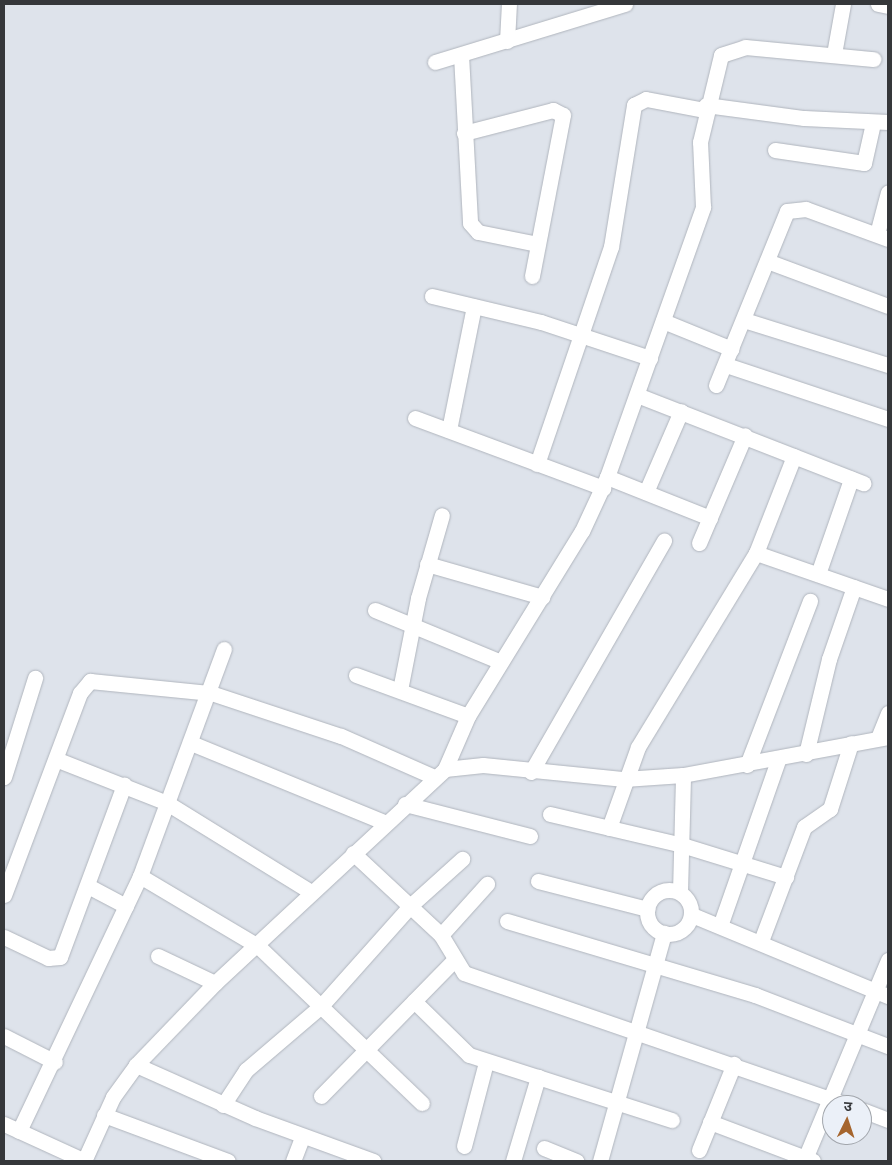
<!DOCTYPE html>
<html>
<head>
<meta charset="utf-8">
<style>
	body { margin:0 }
	#map { position:relative; width:892px; height:1165px; overflow:hidden; background:#dee3eb; font-family:"DejaVu Sans","Noto Sans Devanagari",sans-serif }
	div>[style] { position:absolute }
	[style*='--x'] { left:calc(var(--x)*1px); top:calc(var(--y)*1px); width:calc(var(--w)*1px); rotate:calc(var(--a)*1deg) }
	.roads { filter:drop-shadow(0 0 1px #b0b5bd) drop-shadow(0 0 1px #b0b5bd) }
	.minor>* { height:15px; margin:-7.5px; padding:0 7.5px; transform-origin:7.5px; border-radius:7.5px; background:#fff }
	.minor>.ring { margin:-7.5px; padding:0; box-sizing:content-box; background:none; border:15px solid #fff; border-radius:50% }
	span { translate:-50% -50%; white-space:nowrap; text-align:center; line-height:1.15; -webkit-text-stroke:5px #ebf0f8; paint-order:stroke }
	.frame { position:absolute; inset:0; border:5px solid #35373a; pointer-events:none }
	.north { position:absolute; left:822px; top:1095px; width:50px; height:50px; box-sizing:border-box; background:#ebf0f8; border:1px solid #a2a6ac; border-radius:50%; rotate:4deg; font-size:14px; font-weight:700; line-height:20px; text-align:center; color:#35373a }
	.north::after { content:''; display:block; margin:auto; width:18px; height:22px; background:#a5652e; clip-path:polygon(50% 0,100% 100%,50% 72%,0 100%) }
</style>
</head>
<body>
<div id="map">
	<div class="roads">
		<div class="minor">
			<div style="--x:878;--y:4;--w:10;--a:11"></div>
			<div style="--x:507;--y:41;--w:37;--a:-87"></div>
			<div style="--x:834;--y:54;--w:51;--a:-79.8"></div>
			<div style="--x:461;--y:55;--w:168;--a:86.9"></div>
			<div style="--x:470;--y:223;--w:12;--a:48"></div>
			<div style="--x:478;--y:232;--w:60;--a:11.5"></div>
			<div style="--x:435;--y:62;--w:199;--a:-17"></div>
			<div style="--x:706;--y:105;--w:99;--a:7.6"></div>
			<div style="--x:804;--y:118;--w:84;--a:2.7"></div>
			<div style="--x:464;--y:133;--w:92;--a:-14.5"></div>
			<div style="--x:553;--y:110;--w:11;--a:27"></div>
			<div style="--x:563;--y:115;--w:164;--a:100.9"></div>
			<div style="--x:775;--y:150;--w:90;--a:8.3"></div>
			<div style="--x:864;--y:163;--w:41;--a:-77.3"></div>
			<div style="--x:877;--y:234;--w:43;--a:-75.3"></div>
			<div style="--x:767;--y:261;--w:129;--a:20.4"></div>
			<div style="--x:432;--y:296;--w:112;--a:13.4"></div>
			<div style="--x:541;--y:322;--w:115;--a:18.3"></div>
			<div style="--x:744;--y:320;--w:151;--a:17.4"></div>
			<div style="--x:663;--y:321;--w:74;--a:22.1"></div>
			<div style="--x:726;--y:365;--w:171;--a:18.4"></div>
			<div style="--x:716;--y:385;--w:188;--a:-67.8"></div>
			<div style="--x:787;--y:211;--w:19;--a:-6"></div>
			<div style="--x:806;--y:209;--w:87;--a:20.1"></div>
			<div style="--x:637;--y:395;--w:243;--a:21.3"></div>
			<div style="--x:415;--y:418;--w:201;--a:20.4"></div>
			<div style="--x:449;--y:430;--w:126;--a:-78.6"></div>
			<div style="--x:537;--y:464;--w:229;--a:-71.2"></div>
			<div style="--x:611;--y:247;--w:144;--a:-80.8"></div>
			<div style="--x:634;--y:105;--w:13;--a:-27"></div>
			<div style="--x:646;--y:99;--w:60;--a:10.6"></div>
			<div style="--x:607;--y:477;--w:111;--a:21.7"></div>
			<div style="--x:646;--y:492;--w:88;--a:-66.6"></div>
			<div style="--x:699;--y:543;--w:117;--a:-66.9"></div>
			<div style="--x:756;--y:553;--w:140;--a:19.2"></div>
			<div style="--x:427;--y:564;--w:120;--a:16"></div>
			<div style="--x:818;--y:574;--w:101;--a:-70.8"></div>
			<div style="--x:375;--y:610;--w:136;--a:22.4"></div>
			<div style="--x:356;--y:675;--w:119;--a:20.1"></div>
			<div style="--x:400;--y:690;--w:94;--a:-78.9"></div>
			<div style="--x:418;--y:598;--w:86;--a:-73.9"></div>
			<div style="--x:878;--y:738;--w:27;--a:-68"></div>
			<div style="--x:191;--y:743;--w:209;--a:22.3"></div>
			<div style="--x:806;--y:754;--w:98;--a:-76.4"></div>
			<div style="--x:829;--y:659;--w:76;--a:-70.9"></div>
			<div style="--x:58;--y:760;--w:117;--a:21.5"></div>
			<div style="--x:167;--y:803;--w:169;--a:31.7"></div>
			<div style="--x:747;--y:765;--w:176;--a:-69"></div>
			<div style="--x:445;--y:769;--w:58;--a:-66.5"></div>
			<div style="--x:468;--y:716;--w:217;--a:-58.4"></div>
			<div style="--x:582;--y:531;--w:60;--a:-65.2"></div>
			<div style="--x:607;--y:477;--w:287;--a:-70.4"></div>
			<div style="--x:703;--y:207;--w:65;--a:-92.6"></div>
			<div style="--x:700;--y:142;--w:89;--a:-76.4"></div>
			<div style="--x:721;--y:55;--w:25;--a:-18"></div>
			<div style="--x:745;--y:47;--w:129;--a:5.4"></div>
			<div style="--x:531;--y:772;--w:267;--a:-60.1"></div>
			<div style="--x:4;--y:777;--w:104;--a:-72.6"></div>
			<div style="--x:405;--y:804;--w:129;--a:14.4"></div>
			<div style="--x:550;--y:814;--w:136;--a:13.2"></div>
			<div style="--x:682;--y:845;--w:109;--a:17.1"></div>
			<div style="--x:609;--y:828;--w:86;--a:-70.3"></div>
			<div style="--x:638;--y:747;--w:227;--a:-58.7"></div>
			<div style="--x:756;--y:553;--w:104;--a:-68.6"></div>
			<div style="--x:353;--y:853;--w:120;--a:43"></div>
			<div style="--x:441;--y:935;--w:44;--a:58.8"></div>
			<div style="--x:464;--y:973;--w:405;--a:19"></div>
			<div style="--x:140;--y:876;--w:137;--a:30.7"></div>
			<div style="--x:258;--y:946;--w:227;--a:43.8"></div>
			<div style="--x:538;--y:881;--w:113;--a:14.4"></div>
			<div style="--x:88;--y:886;--w:43;--a:27.8"></div>
			<div class="ring" style="left:647px;top:890px;width:29px;height:29px"></div>
			<div style="--x:680;--y:892;--w:117;--a:-88.5"></div>
			<div style="--x:4;--y:895;--w:216;--a:-69.4"></div>
			<div style="--x:80;--y:693;--w:16;--a:-50"></div>
			<div style="--x:90;--y:681;--w:122;--a:5.7"></div>
			<div style="--x:211;--y:693;--w:137;--a:18.3"></div>
			<div style="--x:341;--y:736;--w:102;--a:23.8"></div>
			<div style="--x:692;--y:915;--w:212;--a:22.5"></div>
			<div style="--x:507;--y:921;--w:259;--a:16.6"></div>
			<div style="--x:755;--y:995;--w:142;--a:21"></div>
			<div style="--x:720;--y:926;--w:176;--a:-70.7"></div>
			<div style="--x:441;--y:935;--w:69;--a:-48"></div>
			<div style="--x:4;--y:937;--w:49;--a:25.5"></div>
			<div style="--x:48;--y:958;--w:12;--a:-5"></div>
			<div style="--x:60;--y:957;--w:184;--a:-69.6"></div>
			<div style="--x:761;--y:941;--w:122;--a:-69.3"></div>
			<div style="--x:804;--y:827;--w:32;--a:-35"></div>
			<div style="--x:830;--y:809;--w:69;--a:-72.3"></div>
			<div style="--x:158;--y:956;--w:63;--a:25.3"></div>
			<div style="--x:414;--y:1001;--w:77;--a:44.5"></div>
			<div style="--x:469;--y:1055;--w:213;--a:17.8"></div>
			<div style="--x:4;--y:1036;--w:57;--a:27"></div>
			<div style="--x:136;--y:1065;--w:130;--a:24"></div>
			<div style="--x:255;--y:1118;--w:126;--a:20"></div>
			<div style="--x:321;--y:1096;--w:190;--a:-45.6"></div>
			<div style="--x:223;--y:1105;--w:42;--a:-56.7"></div>
			<div style="--x:246;--y:1070;--w:99;--a:-40.5"></div>
			<div style="--x:321;--y:1006;--w:135;--a:-48.3"></div>
			<div style="--x:411;--y:905;--w:69;--a:-42"></div>
			<div style="--x:862;--y:1110;--w:28;--a:21"></div>
			<div style="--x:104;--y:1115;--w:132;--a:20.4"></div>
			<div style="--x:710;--y:1122;--w:110;--a:20.7"></div>
			<div style="--x:4;--y:1124;--w:89;--a:24.6"></div>
			<div style="--x:19;--y:1131;--w:282;--a:-64.6"></div>
			<div style="--x:140;--y:876;--w:242;--a:-69.7"></div>
			<div style="--x:464;--y:1146;--w:87;--a:-75.3"></div>
			<div style="--x:544;--y:1148;--w:35;--a:22"></div>
			<div style="--x:699;--y:1150;--w:93;--a:-67.9"></div>
			<div style="--x:84;--y:1161;--w:70;--a:-65.6"></div>
			<div style="--x:113;--y:1097;--w:39;--a:-54"></div>
			<div style="--x:136;--y:1065;--w:114;--a:-46.1"></div>
			<div style="--x:215;--y:983;--w:314;--a:-42.9"></div>
			<div style="--x:445;--y:769;--w:38;--a:-6"></div>
			<div style="--x:483;--y:765;--w:142;--a:5.7"></div>
			<div style="--x:624;--y:779;--w:59;--a:-3.9"></div>
			<div style="--x:683;--y:775;--w:208;--a:-10.5"></div>
			<div style="--x:293;--y:1161;--w:26;--a:-69"></div>
			<div style="--x:513;--y:1161;--w:88;--a:-73.4"></div>
			<div style="--x:600;--y:1161;--w:237;--a:-74.3"></div>
			<div style="--x:804;--y:1161;--w:218;--a:-67.3"></div>
		</div>
	</div>
	<div class="frame"></div>
	<div class="north">उ</div>
</div>
</body>
</html>
